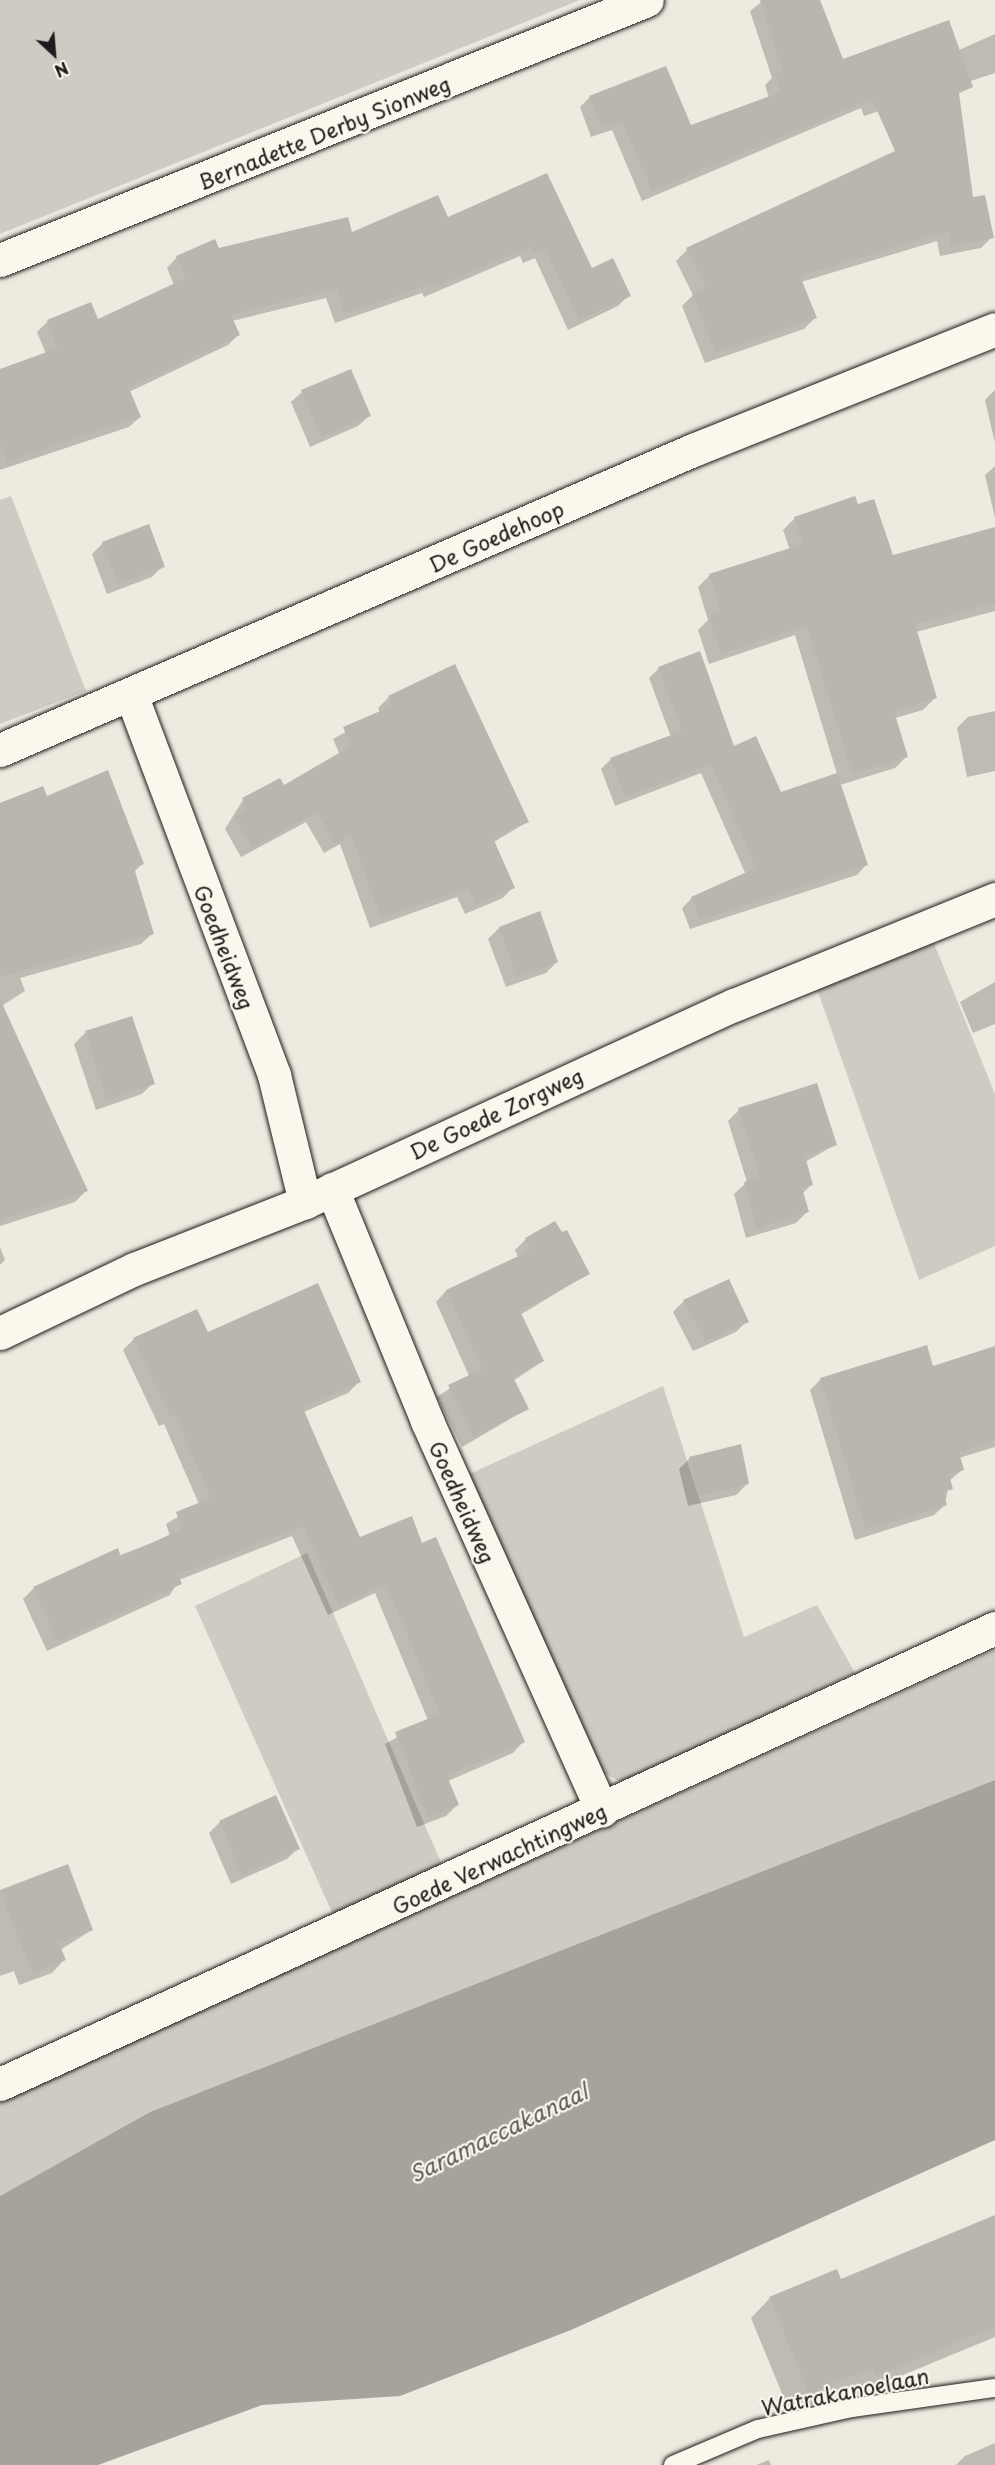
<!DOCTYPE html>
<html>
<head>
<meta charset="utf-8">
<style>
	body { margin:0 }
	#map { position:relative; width:995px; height:2465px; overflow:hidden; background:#eeeadf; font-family:"Playpen Sans",sans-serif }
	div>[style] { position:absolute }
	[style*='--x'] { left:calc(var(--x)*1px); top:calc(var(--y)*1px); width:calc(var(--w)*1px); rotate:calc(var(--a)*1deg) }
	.green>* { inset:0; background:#ceccc2 }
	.water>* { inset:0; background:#a6a39d }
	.shadow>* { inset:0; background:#0003 }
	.building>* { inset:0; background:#b9b6af }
	.roads { filter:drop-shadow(0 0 2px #1c1c1c) drop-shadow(0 0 2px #1c1c1c) }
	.lane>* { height:18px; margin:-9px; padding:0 9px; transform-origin:9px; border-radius:9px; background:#fbf7ec }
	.street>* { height:33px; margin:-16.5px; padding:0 16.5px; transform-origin:16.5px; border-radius:16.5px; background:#fbf7ec }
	span { translate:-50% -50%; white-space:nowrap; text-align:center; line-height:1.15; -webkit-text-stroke:4.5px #fbf7ec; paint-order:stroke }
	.street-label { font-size:21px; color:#1c1c1c }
	.water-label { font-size:22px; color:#5a5956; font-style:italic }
	.north { position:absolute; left:24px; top:24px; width:60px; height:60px; -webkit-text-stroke:4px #fbf7ec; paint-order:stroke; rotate:154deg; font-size:16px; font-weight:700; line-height:24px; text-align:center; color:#1c1c1c }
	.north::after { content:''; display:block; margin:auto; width:21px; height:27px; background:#1c1c1c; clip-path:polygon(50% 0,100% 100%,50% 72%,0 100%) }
</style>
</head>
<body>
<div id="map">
	<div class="green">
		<div style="clip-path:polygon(0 0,580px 0,0 234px)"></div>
		<div style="clip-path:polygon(11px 496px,86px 691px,0 724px,0 500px)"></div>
		<div style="clip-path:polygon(933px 941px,995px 1094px,995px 1246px,919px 1280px,817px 989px)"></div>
		<div style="clip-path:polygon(663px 1386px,744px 1637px,817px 1605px,855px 1673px,621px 1782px,602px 1772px,454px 1481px)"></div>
		<div style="clip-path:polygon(307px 1553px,443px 1867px,334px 1917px,195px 1606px)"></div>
		<div style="clip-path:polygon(995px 1650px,995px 1780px,150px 2112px,0 2196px,0 2102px)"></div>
	</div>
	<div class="water">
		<div style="clip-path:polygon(995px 1780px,995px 2140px,571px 2330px,400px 2396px,262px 2405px,98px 2465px,0 2465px,0 2196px,150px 2112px)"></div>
	</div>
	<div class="shadow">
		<div style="clip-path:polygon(764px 0,819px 0,842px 61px,959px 50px,995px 34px,995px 73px,864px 116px,861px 108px,642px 201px,612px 130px,591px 137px,580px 107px,590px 97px,690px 127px,769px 98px,765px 85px,772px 78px,750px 11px)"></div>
		<div style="clip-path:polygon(547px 175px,591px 270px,629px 295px,618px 306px,568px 330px,535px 258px,523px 263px,520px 256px,424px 297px,422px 293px,335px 323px,326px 298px,232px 321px,238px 335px,228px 345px,129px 392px,140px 417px,129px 427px,0 470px,0 371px,46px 354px,37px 332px,48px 321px,97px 321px,174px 285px,167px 268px,177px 257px,447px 219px)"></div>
		<div style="clip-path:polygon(972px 199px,992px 237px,981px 248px,940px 256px,937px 241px,801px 282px,815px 318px,804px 329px,705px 363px,682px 306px,693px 295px,676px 261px,687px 250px)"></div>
		<div style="clip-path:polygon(995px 390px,995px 443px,985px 400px)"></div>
		<div style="clip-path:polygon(302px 392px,369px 416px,358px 426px,310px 447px,291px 402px)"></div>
		<div style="clip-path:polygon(995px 466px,995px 518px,985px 475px)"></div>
		<div style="clip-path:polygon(795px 518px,892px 557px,995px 529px,995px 611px,916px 632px,935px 698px,923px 710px,895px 718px,907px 756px,895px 768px,840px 785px,866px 865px,857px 875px,690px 929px,682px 908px,692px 898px,746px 875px,701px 773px,615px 806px,601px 769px,611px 759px,671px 737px,649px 678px,659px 668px,780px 794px,837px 774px,795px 635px,709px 664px,698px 630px,708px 620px,698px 587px,710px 575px,790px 550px,783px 530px)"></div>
		<div style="clip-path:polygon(103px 543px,163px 566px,152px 577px,107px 594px,92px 554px)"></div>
		<div style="clip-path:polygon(389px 697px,527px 822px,494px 842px,513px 887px,503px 898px,465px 914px,457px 897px,370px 928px,340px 844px,324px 853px,306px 822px,241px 857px,225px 829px,243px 800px,283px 787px,340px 755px,333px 739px,380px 713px,378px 708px)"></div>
		<div style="clip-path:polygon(995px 711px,995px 771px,967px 777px,957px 728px,968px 717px)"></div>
		<div style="clip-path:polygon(43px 788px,46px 798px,142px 864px,134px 872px,152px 934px,141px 944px,20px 978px,25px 991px,0 1007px,0 803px)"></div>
		<div style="clip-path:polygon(499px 928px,557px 962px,546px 973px,506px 987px,488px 939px)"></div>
		<div style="clip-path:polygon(995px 982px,995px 1024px,973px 1033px,960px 1002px)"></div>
		<div style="clip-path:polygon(131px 1017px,153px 1083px,142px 1094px,96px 1110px,74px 1044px,85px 1033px)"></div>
		<div style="clip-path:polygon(0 1066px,86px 1191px,75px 1202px,0 1226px)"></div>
		<div style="clip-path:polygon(739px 1110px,835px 1145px,805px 1162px,812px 1184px,802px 1194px,807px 1212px,796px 1223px,746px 1238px,734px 1194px,747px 1182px,728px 1121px)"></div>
		<div style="clip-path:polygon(526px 1239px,588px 1274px,520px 1315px,543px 1361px,513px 1381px,527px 1409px,462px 1447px,437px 1397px,469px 1376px,436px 1302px,446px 1291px,518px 1257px,515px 1250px)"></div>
		<div style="clip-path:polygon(0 1247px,5px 1260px,0 1265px)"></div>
		<div style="clip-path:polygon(684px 1301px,747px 1321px,736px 1332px,693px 1351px,673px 1312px)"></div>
		<div style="clip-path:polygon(207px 1334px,359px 1382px,348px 1393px,304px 1412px,360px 1539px,422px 1545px,523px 1742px,513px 1753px,448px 1781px,457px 1805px,446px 1816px,417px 1827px,385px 1744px,428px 1720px,375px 1593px,328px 1615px,292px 1536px,179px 1580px,170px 1595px,47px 1651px,23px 1599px,34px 1588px,170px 1536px,166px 1524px,199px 1504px,164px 1424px,159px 1426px,123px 1350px,134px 1339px)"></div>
		<div style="clip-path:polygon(995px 1348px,995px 1447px,959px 1458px,963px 1469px,949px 1481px,945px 1505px,934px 1515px,855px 1540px,810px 1390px,821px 1379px,932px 1368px)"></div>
		<div style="clip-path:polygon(690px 1458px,747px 1484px,736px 1495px,688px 1506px,679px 1469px)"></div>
		<div style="clip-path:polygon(275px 1797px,298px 1848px,287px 1859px,231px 1884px,209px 1833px,219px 1823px)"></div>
		<div style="clip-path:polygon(67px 1866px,92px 1930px,60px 1950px,64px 1960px,52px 1973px,19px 1985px,14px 1971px,0 1976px,0 1891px)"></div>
		<div style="clip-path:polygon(995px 2217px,995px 2337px,857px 2394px,853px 2387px,790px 2413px,751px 2318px,770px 2298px,840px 2281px)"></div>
		<div style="clip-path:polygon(995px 2443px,995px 2465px,956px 2465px,965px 2456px)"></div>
		<div style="clip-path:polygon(769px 2460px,771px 2465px,756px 2465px)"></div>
	</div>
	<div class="building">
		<div style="clip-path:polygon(760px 0,820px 0,843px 59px,949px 20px,973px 87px,959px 93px,973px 197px,985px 195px,994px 238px,951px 246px,948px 231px,800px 276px,817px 318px,716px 353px,692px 294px,706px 288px,686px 248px,895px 151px,872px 99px,652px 191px,622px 121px,602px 128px,589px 96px,666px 66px,691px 125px,781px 92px,775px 74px,783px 71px)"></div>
		<div style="clip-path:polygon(547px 173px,592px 268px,613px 258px,631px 296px,579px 320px,545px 249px,534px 254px,531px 246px,435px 287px,433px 283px,345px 314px,336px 288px,231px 315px,240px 335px,129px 388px,141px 417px,7px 462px,0 442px,0 369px,58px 348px,47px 320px,91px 302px,98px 319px,186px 278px,176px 256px,215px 239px,219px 248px,348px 217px,352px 232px,438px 195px,448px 217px)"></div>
		<div style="clip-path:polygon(351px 369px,371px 416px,321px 437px,301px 390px)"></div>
		<div style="clip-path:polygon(855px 496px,858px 504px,874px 499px,893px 555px,995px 527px,995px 603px,915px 624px,937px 698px,894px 711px,908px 757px,852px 774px,807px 625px,721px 654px,709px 617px,721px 613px,709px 574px,803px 544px,794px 517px)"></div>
		<div style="clip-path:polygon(149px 524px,165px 567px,118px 584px,102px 542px)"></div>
		<div style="clip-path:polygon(700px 651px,734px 746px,756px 736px,781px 792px,837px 773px,868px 865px,700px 920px,691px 897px,756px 868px,711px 764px,625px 797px,610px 758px,682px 731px,658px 667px)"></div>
		<div style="clip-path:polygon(455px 664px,529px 822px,493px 838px,515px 888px,476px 905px,468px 888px,381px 918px,351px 834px,335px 844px,317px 812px,252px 848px,234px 817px,248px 809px,242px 798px,280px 778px,284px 785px,351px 746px,343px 727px,392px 706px,388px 696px)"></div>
		<div style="clip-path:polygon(108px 770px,144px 864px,134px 868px,154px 934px,0 977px,0 803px,43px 786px,47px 796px)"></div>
		<div style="clip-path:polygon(540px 911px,558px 962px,517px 977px,499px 927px)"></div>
		<div style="clip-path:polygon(0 999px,88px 1191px,0 1220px)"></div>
		<div style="clip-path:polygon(132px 1016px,155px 1084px,107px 1100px,85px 1031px)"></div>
		<div style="clip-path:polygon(817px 1083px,837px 1145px,805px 1156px,813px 1185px,802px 1188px,809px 1212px,757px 1228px,744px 1182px,760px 1177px,738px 1108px)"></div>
		<div style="clip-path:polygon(555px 1221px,562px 1232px,567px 1230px,590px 1274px,520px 1311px,544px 1361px,513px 1377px,529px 1409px,473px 1437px,448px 1385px,482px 1369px,446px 1290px,525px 1253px,530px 1249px,525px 1238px)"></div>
		<div style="clip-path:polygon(729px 1279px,749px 1322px,705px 1341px,683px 1300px)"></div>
		<div style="clip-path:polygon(318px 1283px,361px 1382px,303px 1408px,323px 1455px,360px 1537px,412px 1516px,422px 1543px,436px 1537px,525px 1742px,447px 1776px,459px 1805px,428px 1818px,395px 1732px,440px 1714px,386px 1584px,339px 1606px,303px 1526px,178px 1575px,182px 1584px,58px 1642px,33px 1587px,118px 1548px,121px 1557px,182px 1529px,176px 1512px,211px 1498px,175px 1415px,170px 1417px,133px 1338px,197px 1309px,208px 1332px)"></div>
		<div style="clip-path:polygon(927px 1345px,933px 1366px,995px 1346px,995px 1441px,959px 1452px,964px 1470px,949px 1475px,953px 1489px,943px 1492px,947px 1505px,866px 1530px,820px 1378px)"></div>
		<div style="clip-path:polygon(741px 1444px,749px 1484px,698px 1496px,689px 1457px)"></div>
		<div style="clip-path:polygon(276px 1795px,300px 1849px,242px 1875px,219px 1821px)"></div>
		<div style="clip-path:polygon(68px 1864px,93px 1930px,59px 1943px,66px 1960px,32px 1974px,0 1890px)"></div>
		<div style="clip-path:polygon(995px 2215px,995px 2327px,876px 2376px,873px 2368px,809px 2394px,769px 2297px,837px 2269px,841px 2279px)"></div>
	</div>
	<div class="roads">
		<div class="lane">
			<div style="--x:673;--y:2465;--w:92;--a:-23"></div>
			<div style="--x:758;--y:2429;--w:96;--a:-12.6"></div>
			<div style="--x:852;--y:2408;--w:144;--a:-8"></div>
		</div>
		<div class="street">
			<div style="--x:0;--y:260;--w:697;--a:-21.89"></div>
			<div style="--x:132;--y:697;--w:404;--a:69.4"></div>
			<div style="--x:274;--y:1075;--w:131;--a:76.3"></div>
			<div style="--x:0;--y:750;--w:755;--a:-23.41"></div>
			<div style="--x:693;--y:450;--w:325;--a:-21.8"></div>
			<div style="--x:332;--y:1189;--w:251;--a:67.7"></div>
			<div style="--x:427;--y:1421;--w:427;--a:65.8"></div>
			<div style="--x:0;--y:1333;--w:148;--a:-25.5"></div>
			<div style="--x:134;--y:1269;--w:184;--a:-21.4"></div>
			<div style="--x:305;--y:1202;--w:472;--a:-24.7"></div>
			<div style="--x:734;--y:1005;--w:282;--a:-22.1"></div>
			<div style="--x:0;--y:2084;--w:1095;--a:-24.62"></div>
		</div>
	</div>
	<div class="street-label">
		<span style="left:324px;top:132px;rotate:-22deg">Bernadette Derby Sionweg</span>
		<span style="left:496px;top:536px;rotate:-24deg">De Goedehoop</span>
		<span style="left:225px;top:947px;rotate:69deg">Goedheidweg</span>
		<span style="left:496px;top:1113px;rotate:-25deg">De Goede Zorgweg</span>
		<span style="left:463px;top:1502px;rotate:66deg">Goedheidweg</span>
		<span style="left:499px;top:1858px;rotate:-25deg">Goede Verwachtingweg</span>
		<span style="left:845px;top:2391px;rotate:-11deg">Watrakanoelaan</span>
	</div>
	<div class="water-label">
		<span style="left:498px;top:2132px;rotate:-26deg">Saramaccakanaal</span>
	</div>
	<div class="north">N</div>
</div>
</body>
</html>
